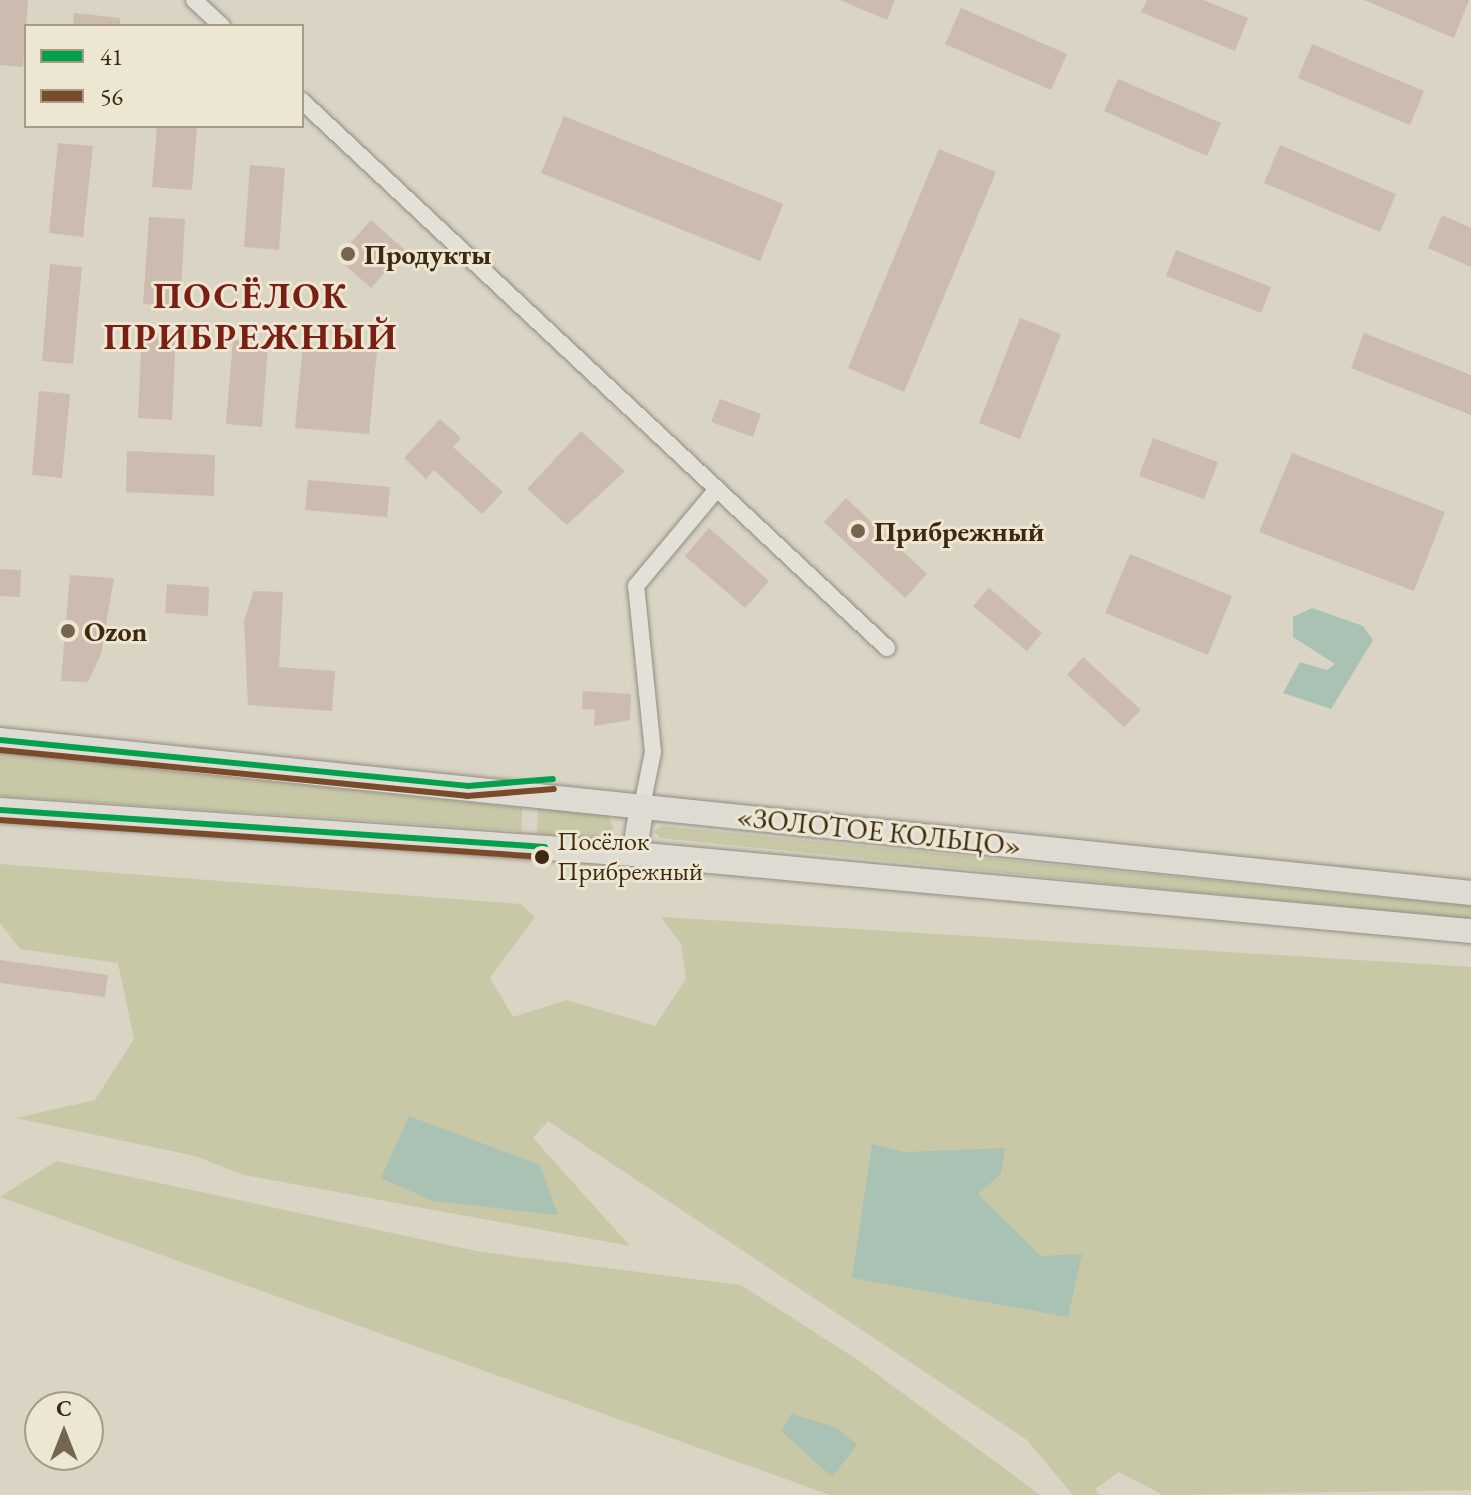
<!DOCTYPE html>
<html>
<head>
<meta charset="utf-8">
<style>
	body { margin:0 }
	#map { position:relative; width:1471px; height:1495px; overflow:hidden; background:#dad4c5; font-family:"EB Garamond",serif }
	div>[style] { position:absolute }
	[style*='--x'] { left:calc(var(--x)*1px); top:calc(var(--y)*1px); width:calc(var(--w)*1px); rotate:calc(var(--a)*1deg) }
	.green>* { inset:0; background:#c8c7a6 }
	.water>* { inset:0; background:#aac2b4 }
	.building>* { inset:0; background:#ccbbaf }
	.roads { filter:drop-shadow(0 0 2px #928c81) drop-shadow(0 0 2px #928c81) }
	.minor>* { height:16px; margin:-8px; padding:0 8px; transform-origin:8px; border-radius:8px; background:#e3e0d8 }
	.highway>* { height:24px; margin:-12px; padding:0 12px; transform-origin:12px; border-radius:12px; background:#dedbd2 }
	.bus-1>* { height:6px; margin:-3px; padding:0 3px; transform-origin:3px; border-radius:3px; background:#03a04e }
	.bus-2>* { height:6px; margin:-3px; padding:0 3px; transform-origin:3px; border-radius:3px; background:#7a4b2a }
	.dots>* { width:22px; height:22px; translate:-50% -50%; box-sizing:border-box; border:4px solid #ede6d3; border-radius:50% }
	span { translate:-50% -50%; white-space:nowrap; text-align:center; line-height:1.15; -webkit-text-stroke:6px #ede6d3; paint-order:stroke }
	.bus-label { font-size:26px; color:#3c2910 }
	.left { translate:0 -50%; text-align:left }
	.poi-label { font-size:28px; color:#3c2910; font-weight:700 }
	.street-label { font-size:28px; color:#3c2910 }
	.district-label { font-size:36px; color:#7a1f14; font-weight:700; letter-spacing:2px }
	.legend { position:absolute; left:24px; top:24px; width:280px; height:104px; box-sizing:border-box; background:#ede6d3; border:2px solid #a69a85; margin:0; padding:10px 14px; list-style:none; font-size:24px; color:#3c2910 }
	.legend li { display:flex; align-items:center; gap:16px; height:40px }
	.legend b { width:40px; border:2px solid #a69a85 }
	.north { position:absolute; left:24px; top:1391px; width:80px; height:80px; box-sizing:border-box; background:#ede6d3; border:2px solid #a69a85; border-radius:50%; rotate:0deg; font-size:22px; font-weight:700; line-height:32px; text-align:center; color:#3c2910 }
	.north::after { content:''; display:block; margin:auto; width:28px; height:36px; background:#73654f; clip-path:polygon(50% 0,100% 100%,50% 72%,0 100%) }
</style>
</head>
<body>
<div id="map">
	<div class="green">
		<div style="clip-path:polygon(0 753px,522px 808px,522px 831px,0 796px)"></div>
		<div style="clip-path:polygon(538px 808px,608px 813px,613px 829px,609px 837px,537px 834px)"></div>
		<div style="clip-path:polygon(662px 826px,1471px 906px,1471px 920px,660px 838px,654px 831px)"></div>
		<div style="clip-path:polygon(0 864px,521px 904px,535px 917px,490px 978px,513px 1017px,567px 1000px,655px 1026px,686px 979px,681px 944px,661px 917px,1471px 967px,1471px 1490px,1163px 1495px,1119px 1472px,1095px 1489px,1099px 1495px,1073px 1495px,1027px 1440px,548px 1121px,533px 1138px,630px 1246px,244px 1175px,195px 1156px,16px 1118px,95px 1100px,134px 1039px,118px 963px,20px 949px,0 923px)"></div>
		<div style="clip-path:polygon(56px 1161px,481px 1252px,741px 1285px,858px 1360px,1040px 1495px,830px 1495px,0 1197px)"></div>
	</div>
	<div class="water">
		<div style="clip-path:polygon(1312px 608px,1363px 626px,1373px 640px,1331px 709px,1283px 693px,1300px 662px,1327px 670px,1335px 664px,1293px 637px,1293px 617px)"></div>
		<div style="clip-path:polygon(409px 1116px,540px 1165px,558px 1215px,433px 1201px,381px 1178px)"></div>
		<div style="clip-path:polygon(872px 1144px,904px 1152px,1005px 1148px,1001px 1174px,978px 1194px,1041px 1256px,1082px 1254px,1068px 1317px,852px 1278px)"></div>
		<div style="clip-path:polygon(791px 1414px,836px 1427px,857px 1445px,832px 1477px,781px 1431px)"></div>
	</div>
	<div class="building">
		<div style="clip-path:polygon(0 0,28px 0,23px 67px,0 65px)"></div>
		<div style="clip-path:polygon(840px 0,895px 0,887px 20px)"></div>
		<div style="clip-path:polygon(1147px 0,1203px 0,1248px 18px,1235px 51px,1141px 12px)"></div>
		<div style="clip-path:polygon(1364px 0,1469px 0,1454px 38px)"></div>
		<div style="clip-path:polygon(961px 8px,1067px 54px,1051px 90px,945px 44px)"></div>
		<div style="clip-path:polygon(74px 13px,120px 18px,120px 26px,73px 26px)"></div>
		<div style="clip-path:polygon(1312px 44px,1424px 91px,1410px 125px,1298px 78px)"></div>
		<div style="clip-path:polygon(1118px 79px,1221px 123px,1207px 156px,1104px 111px)"></div>
		<div style="clip-path:polygon(564px 116px,783px 204px,760px 261px,541px 173px)"></div>
		<div style="clip-path:polygon(157px 126px,197px 126px,192px 190px,152px 187px)"></div>
		<div style="clip-path:polygon(58px 143px,93px 146px,83px 237px,49px 233px)"></div>
		<div style="clip-path:polygon(1280px 145px,1396px 194px,1380px 232px,1264px 183px)"></div>
		<div style="clip-path:polygon(939px 149px,996px 172px,904px 392px,848px 368px)"></div>
		<div style="clip-path:polygon(250px 165px,285px 168px,279px 250px,244px 247px)"></div>
		<div style="clip-path:polygon(1442px 215px,1471px 228px,1471px 267px,1428px 248px)"></div>
		<div style="clip-path:polygon(149px 217px,185px 219px,180px 306px,143px 304px)"></div>
		<div style="clip-path:polygon(371px 220px,405px 250px,371px 288px,337px 258px)"></div>
		<div style="clip-path:polygon(1176px 250px,1271px 287px,1261px 313px,1166px 276px)"></div>
		<div style="clip-path:polygon(50px 264px,82px 267px,73px 364px,42px 361px)"></div>
		<div style="clip-path:polygon(1020px 318px,1061px 334px,1020px 439px,979px 423px)"></div>
		<div style="clip-path:polygon(142px 331px,176px 333px,172px 420px,138px 418px)"></div>
		<div style="clip-path:polygon(1364px 333px,1471px 375px,1471px 415px,1351px 368px)"></div>
		<div style="clip-path:polygon(233px 340px,268px 343px,262px 427px,226px 424px)"></div>
		<div style="clip-path:polygon(303px 344px,377px 351px,369px 434px,295px 428px)"></div>
		<div style="clip-path:polygon(39px 391px,70px 394px,62px 478px,32px 475px)"></div>
		<div style="clip-path:polygon(720px 399px,761px 414px,753px 437px,711px 422px)"></div>
		<div style="clip-path:polygon(440px 419px,461px 438px,453px 447px,503px 492px,482px 514px,434px 470px,426px 479px,404px 458px)"></div>
		<div style="clip-path:polygon(581px 431px,625px 471px,567px 525px,527px 489px)"></div>
		<div style="clip-path:polygon(1153px 438px,1218px 462px,1204px 499px,1139px 476px)"></div>
		<div style="clip-path:polygon(127px 451px,215px 455px,214px 496px,126px 492px)"></div>
		<div style="clip-path:polygon(1292px 453px,1445px 512px,1414px 591px,1259px 532px)"></div>
		<div style="clip-path:polygon(308px 480px,390px 487px,387px 517px,305px 510px)"></div>
		<div style="clip-path:polygon(846px 498px,927px 574px,905px 598px,824px 522px)"></div>
		<div style="clip-path:polygon(709px 528px,769px 581px,745px 608px,685px 556px)"></div>
		<div style="clip-path:polygon(1130px 554px,1232px 596px,1208px 655px,1105px 613px)"></div>
		<div style="clip-path:polygon(0 569px,21px 570px,20px 597px,0 596px)"></div>
		<div style="clip-path:polygon(70px 575px,114px 578px,101px 654px,88px 682px,61px 681px)"></div>
		<div style="clip-path:polygon(167px 584px,209px 587px,208px 616px,165px 613px)"></div>
		<div style="clip-path:polygon(989px 588px,1042px 633px,1027px 651px,973px 606px)"></div>
		<div style="clip-path:polygon(254px 591px,283px 592px,279px 667px,335px 671px,332px 711px,248px 705px,244px 620px)"></div>
		<div style="clip-path:polygon(1083px 657px,1141px 710px,1124px 727px,1067px 675px)"></div>
		<div style="clip-path:polygon(583px 691px,631px 694px,630px 720px,594px 726px,595px 710px,582px 709px)"></div>
		<div style="clip-path:polygon(0 960px,108px 975px,105px 997px,0 983px)"></div>
	</div>
	<div class="roads">
		<div class="minor">
			<div style="--x:194;--y:0;--w:38;--a:43"></div>
			<div style="--x:302;--y:101;--w:801;--a:43.08"></div>
			<div style="--x:642;--y:806;--w:55;--a:-78.5"></div>
			<div style="--x:653;--y:752;--w:167;--a:-95.8"></div>
			<div style="--x:636;--y:586;--w:126;--a:-50.1"></div>
		</div>
		<div class="highway">
			<div style="--x:0;--y:740;--w:1479;--a:5.94"></div>
			<div style="--x:0;--y:810;--w:636;--a:3.97"></div>
			<div style="--x:634;--y:854;--w:841;--a:5.26"></div>
			<div style="--x:634;--y:854;--w:49;--a:-80.5"></div>
		</div>
	</div>
	<div class="bus-1">
		<div style="--x:0;--y:740;--w:470;--a:5.6"></div>
		<div style="--x:468;--y:786;--w:85;--a:-4.7"></div>
		<div style="--x:0;--y:810;--w:546;--a:3.88"></div>
	</div>
	<div class="bus-2">
		<div style="--x:0;--y:750;--w:469;--a:5.6"></div>
		<div style="--x:467;--y:796;--w:87;--a:-4.6"></div>
		<div style="--x:0;--y:820;--w:545;--a:3.89"></div>
	</div>
	<div class="dots">
		<div style="left:348px;top:254px;background:#73654f"></div>
		<div style="left:858px;top:531px;background:#73654f"></div>
		<div style="left:68px;top:631px;background:#73654f"></div>
		<div style="left:542px;top:857px;background:#3c2910"></div>
	</div>
	<div class="bus-label">
		<span class="left" style="left:557px;top:857px">Посёлок<br>Прибрежный</span>
	</div>
	<div class="poi-label">
		<span class="left" style="left:364px;top:254px">Продукты</span>
		<span class="left" style="left:874px;top:531px">Прибрежный</span>
		<span class="left" style="left:84px;top:631px">Ozon</span>
	</div>
	<div class="street-label">
		<span style="left:879px;top:831px;rotate:6deg">«ЗОЛОТОЕ КОЛЬЦО»</span>
	</div>
	<div class="district-label">
		<span style="left:251px;top:316px">ПОСЁЛОК<br>ПРИБРЕЖНЫЙ</span>
	</div>
	<ul class="legend">
	<li><b style="height:10px;background:#03a04e"></b>41</li>
	<li><b style="height:10px;background:#7a4b2a"></b>56</li>
	</ul>
	<div class="north">С</div>
</div>
</body>
</html>
